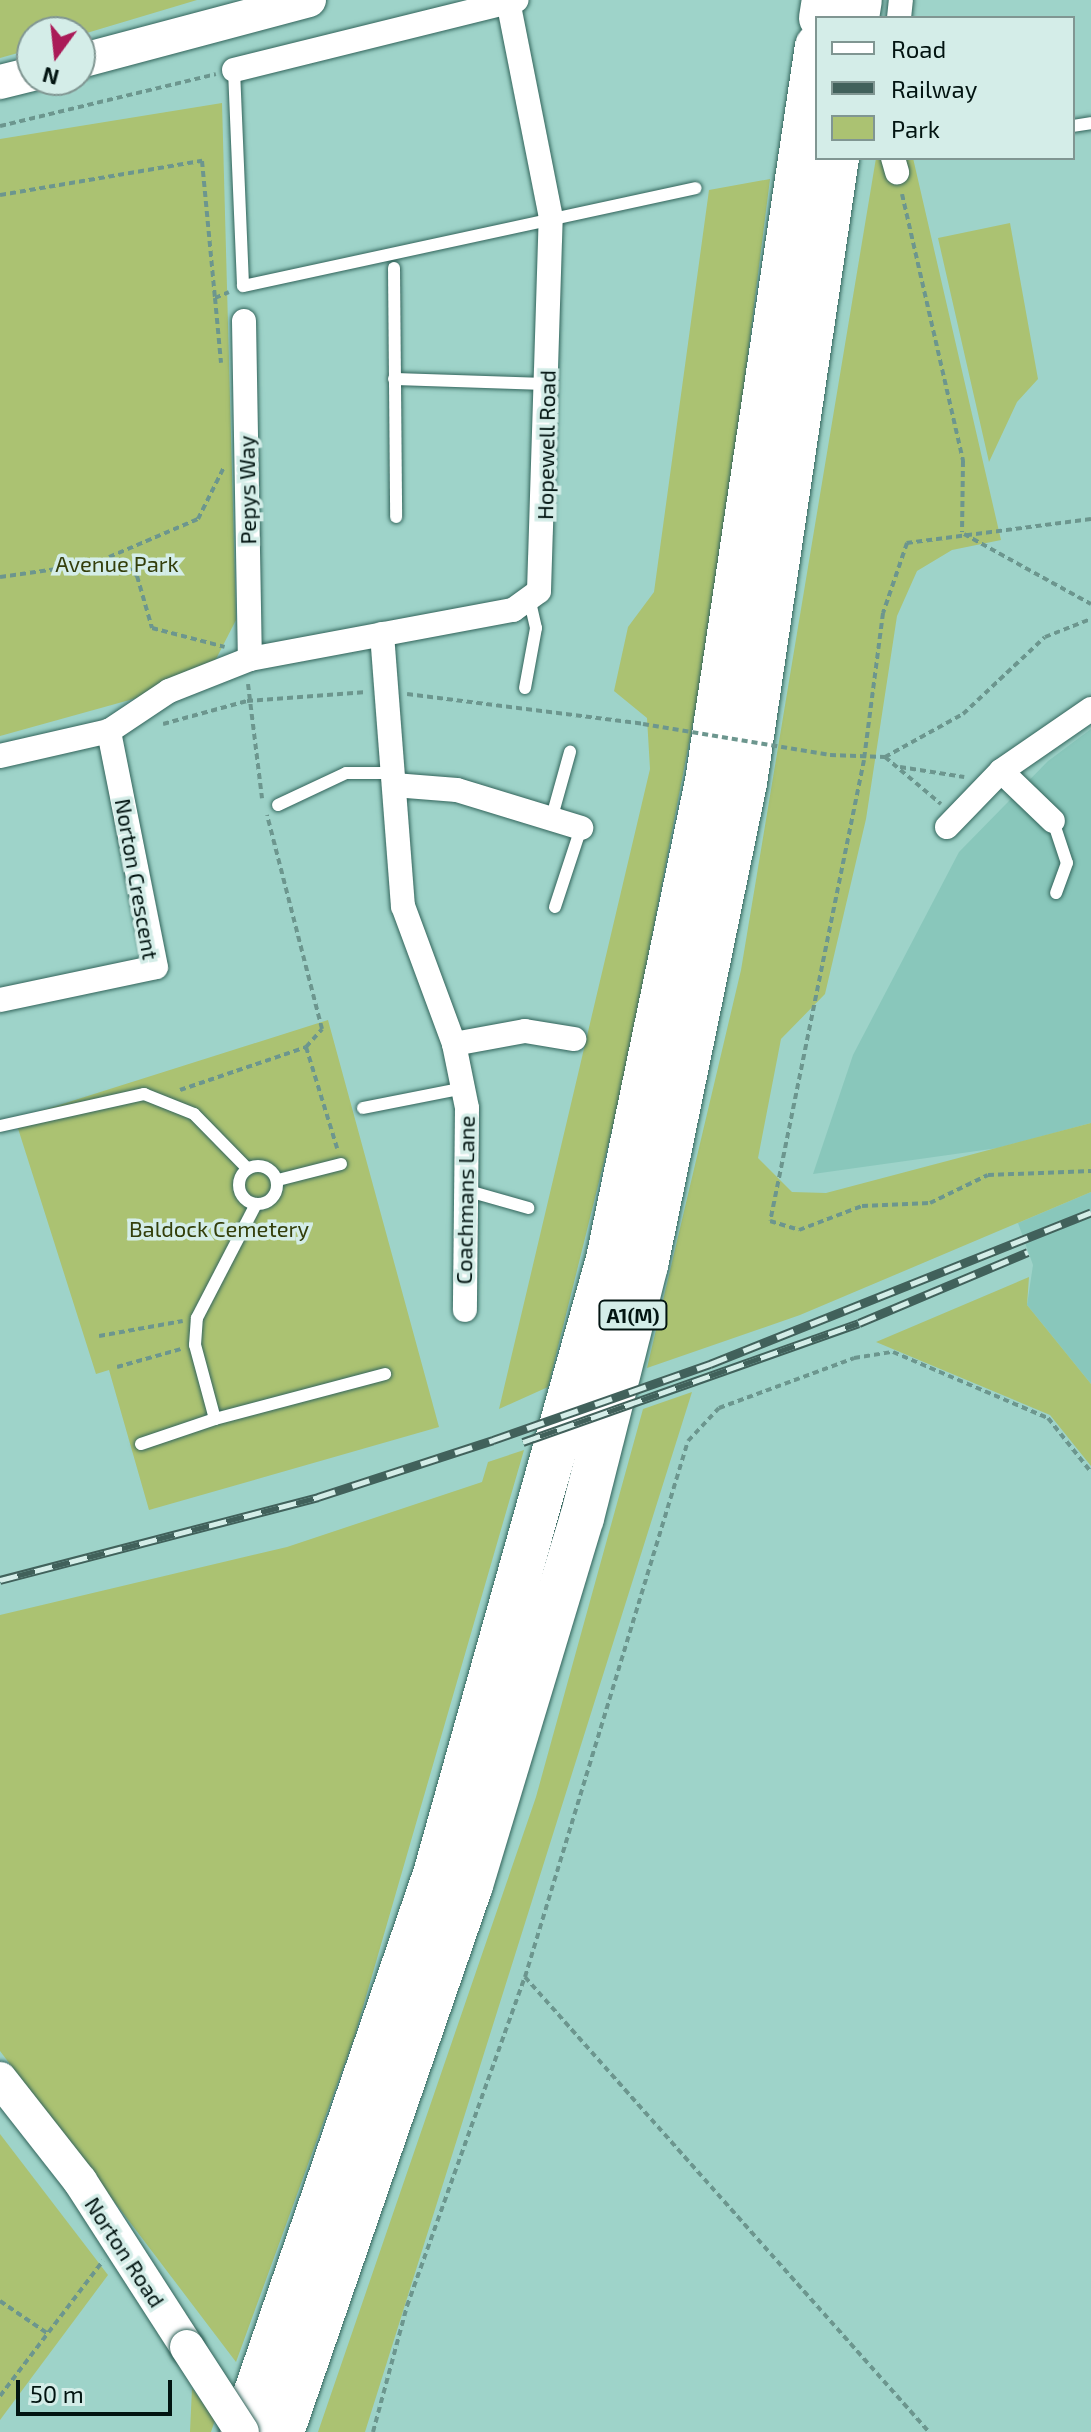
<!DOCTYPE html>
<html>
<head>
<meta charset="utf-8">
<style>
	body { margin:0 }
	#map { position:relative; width:1091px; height:2432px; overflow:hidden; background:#9ed3c9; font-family:"Exo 2",sans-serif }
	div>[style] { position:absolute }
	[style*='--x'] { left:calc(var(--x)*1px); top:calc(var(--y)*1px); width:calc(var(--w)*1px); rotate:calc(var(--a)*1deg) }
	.built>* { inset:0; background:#89c7bb }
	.green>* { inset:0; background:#abc272 }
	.path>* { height:4px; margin-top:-2px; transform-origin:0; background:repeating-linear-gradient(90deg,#6c968e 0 6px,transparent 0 10px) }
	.roads { filter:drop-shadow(0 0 2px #32645b) drop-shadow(0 0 2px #32645b) }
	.lane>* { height:12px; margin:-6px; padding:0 6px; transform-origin:6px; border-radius:6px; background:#fff }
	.lane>.ring { margin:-6px; padding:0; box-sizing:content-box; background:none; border:12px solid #fff; border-radius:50% }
	.street>* { height:24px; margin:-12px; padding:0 12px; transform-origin:12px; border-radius:12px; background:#fff }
	.secondary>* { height:34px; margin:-17px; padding:0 17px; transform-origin:17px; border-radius:17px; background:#fff }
	.highway>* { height:44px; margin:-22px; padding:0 22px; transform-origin:22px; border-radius:22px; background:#fff }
	.rail>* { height:9px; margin-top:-4.5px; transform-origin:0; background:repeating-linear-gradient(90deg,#d4ede8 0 18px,#41615b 0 36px); box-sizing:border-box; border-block:2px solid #41615b }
	.path-bridge>* { height:4px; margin-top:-2px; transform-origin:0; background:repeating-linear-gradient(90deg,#6c968e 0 6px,transparent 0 10px) }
	.bridges { filter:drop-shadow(0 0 2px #32645b) drop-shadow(0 0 2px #32645b) }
	.secondary-bridge>* { height:34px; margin:-17px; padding:0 17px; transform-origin:17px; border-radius:17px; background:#fff }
	span { translate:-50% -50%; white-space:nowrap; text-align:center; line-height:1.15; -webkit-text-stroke:7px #d4ede8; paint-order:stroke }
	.shield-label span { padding:2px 6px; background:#d4ede8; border:2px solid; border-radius:6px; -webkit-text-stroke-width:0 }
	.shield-label { font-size:20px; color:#021411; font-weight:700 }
	.street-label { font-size:22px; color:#021411 }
	.park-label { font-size:22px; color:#333e0a }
	.legend { position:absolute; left:815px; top:16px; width:260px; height:144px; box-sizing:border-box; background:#d4ede8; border:2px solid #809692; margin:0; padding:10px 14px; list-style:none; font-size:24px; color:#021411 }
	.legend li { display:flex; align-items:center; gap:16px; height:40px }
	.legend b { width:40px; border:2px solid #809692 }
	.north { position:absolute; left:16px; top:16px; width:80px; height:80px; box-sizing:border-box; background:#d4ede8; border:2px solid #809692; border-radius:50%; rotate:195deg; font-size:22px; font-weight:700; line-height:32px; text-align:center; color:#021411 }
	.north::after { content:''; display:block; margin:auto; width:28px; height:36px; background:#aa1b58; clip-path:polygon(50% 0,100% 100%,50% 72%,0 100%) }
	.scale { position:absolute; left:16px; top:2380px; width:156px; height:36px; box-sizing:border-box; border:4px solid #021411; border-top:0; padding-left:10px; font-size:24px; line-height:28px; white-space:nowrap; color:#021411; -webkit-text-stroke:6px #d4ede8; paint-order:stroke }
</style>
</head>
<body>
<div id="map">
	<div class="built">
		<div style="clip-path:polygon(1091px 729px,1091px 1123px,998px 1148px,813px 1174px,853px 1055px,959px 852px,1048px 761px)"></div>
		<div style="clip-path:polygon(1091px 1192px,1091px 1384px,1027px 1305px,1033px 1265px,1018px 1223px)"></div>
	</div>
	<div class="green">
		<div style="clip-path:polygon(0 0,197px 0,80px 35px,32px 32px,32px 49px,0 58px)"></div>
		<div style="clip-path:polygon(222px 103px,236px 620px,215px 661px,144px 696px,0 736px,0 139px)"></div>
		<div style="clip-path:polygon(876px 158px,913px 158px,1001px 540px,952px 550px,917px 571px,897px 616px,866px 819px,825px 994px,781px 1039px,758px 1158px,792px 1192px,826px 1193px,1091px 1123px,1091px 1192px,800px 1315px,647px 1368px,741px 970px)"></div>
		<div style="clip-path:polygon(770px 179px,718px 592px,624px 1081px,548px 1387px,499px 1409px,650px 769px,647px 718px,614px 691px,628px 627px,654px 592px,709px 190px)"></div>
		<div style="clip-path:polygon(1010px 223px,1038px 379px,1017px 402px,989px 462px,938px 238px)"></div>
		<div style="clip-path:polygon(328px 1020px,439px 1427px,149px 1510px,109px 1370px,96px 1374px,15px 1119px)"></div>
		<div style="clip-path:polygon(1029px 1277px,1027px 1305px,1091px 1384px,1091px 1466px,1050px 1415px,876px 1342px)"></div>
		<div style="clip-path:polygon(692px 1392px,365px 2432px,318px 2432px,536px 1797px,643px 1409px)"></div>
		<div style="clip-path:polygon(524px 1450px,354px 2038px,236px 2362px,0 2051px,0 1615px,287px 1547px,482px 1482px,488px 1462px)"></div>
		<div style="clip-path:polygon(0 2134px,108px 2275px,0 2420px)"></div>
		<div style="clip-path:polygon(192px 2388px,215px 2420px,211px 2432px,190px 2432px)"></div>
	</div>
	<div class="path">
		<div style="--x:0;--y:126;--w:222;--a:-13.5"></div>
		<div style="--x:902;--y:194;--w:274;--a:77.1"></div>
		<div style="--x:963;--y:461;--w:71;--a:90.8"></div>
		<div style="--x:0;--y:195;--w:205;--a:-9.6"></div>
		<div style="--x:202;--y:161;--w:138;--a:84.6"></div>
		<div style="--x:215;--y:298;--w:15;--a:-23"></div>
		<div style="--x:215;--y:298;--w:65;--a:84.7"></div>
		<div style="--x:1091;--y:519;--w:186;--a:172.6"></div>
		<div style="--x:907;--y:543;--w:74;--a:108.9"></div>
		<div style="--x:883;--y:613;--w:148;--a:97.4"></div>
		<div style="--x:864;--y:760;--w:470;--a:101.5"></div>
		<div style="--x:770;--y:1221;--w:30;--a:17"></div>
		<div style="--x:799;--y:1230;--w:67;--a:-20.9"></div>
		<div style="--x:862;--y:1206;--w:68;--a:-2.5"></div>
		<div style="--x:930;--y:1203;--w:64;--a:-25.8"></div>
		<div style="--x:988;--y:1175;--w:103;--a:-2.2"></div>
		<div style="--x:964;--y:534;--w:145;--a:28.9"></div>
		<div style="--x:109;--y:557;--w:97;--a:-23.1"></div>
		<div style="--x:198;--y:519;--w:58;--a:-63.4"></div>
		<div style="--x:0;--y:577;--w:121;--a:-8.1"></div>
		<div style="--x:120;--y:560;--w:23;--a:43"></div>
		<div style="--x:137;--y:576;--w:54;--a:73.9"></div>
		<div style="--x:152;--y:628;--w:75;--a:14.6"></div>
		<div style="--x:248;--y:684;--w:115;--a:83"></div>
		<div style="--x:407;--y:694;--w:238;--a:7.2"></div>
		<div style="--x:163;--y:724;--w:87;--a:-15.3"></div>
		<div style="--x:247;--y:701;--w:120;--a:-4.3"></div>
		<div style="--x:830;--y:755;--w:55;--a:2.1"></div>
		<div style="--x:885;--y:757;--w:89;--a:-28.9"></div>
		<div style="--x:963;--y:714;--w:112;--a:-43.2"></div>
		<div style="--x:1045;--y:637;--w:49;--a:-21.4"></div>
		<div style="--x:885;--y:757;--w:73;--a:40"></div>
		<div style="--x:900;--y:767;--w:65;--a:8.9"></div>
		<div style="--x:306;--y:1047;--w:106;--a:72.9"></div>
		<div style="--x:180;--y:1090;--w:133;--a:-18.8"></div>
		<div style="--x:306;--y:1047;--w:24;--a:-48"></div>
		<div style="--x:322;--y:1029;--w:221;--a:-104.4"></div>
		<div style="--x:99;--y:1336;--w:85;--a:-10.1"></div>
		<div style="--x:117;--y:1367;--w:66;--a:-15.7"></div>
		<div style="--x:525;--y:1977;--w:608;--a:48.4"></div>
		<div style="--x:0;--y:2301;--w:57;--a:34.2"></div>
		<div style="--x:0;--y:2396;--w:170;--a:-52.7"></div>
		<div style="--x:373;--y:2432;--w:131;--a:-74.9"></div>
		<div style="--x:407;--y:2306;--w:350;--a:-70.3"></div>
		<div style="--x:525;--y:1977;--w:560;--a:-73.09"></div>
		<div style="--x:688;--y:1441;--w:45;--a:-46.8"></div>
		<div style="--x:719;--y:1408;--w:144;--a:-20.3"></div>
		<div style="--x:854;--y:1358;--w:39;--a:-9"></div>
		<div style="--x:893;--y:1352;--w:168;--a:23.1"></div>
		<div style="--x:1048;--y:1418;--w:69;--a:51.5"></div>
	</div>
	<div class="roads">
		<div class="lane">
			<div style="--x:234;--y:70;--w:216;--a:87.6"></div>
			<div style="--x:243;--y:286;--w:463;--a:-12.2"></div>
			<div style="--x:1073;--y:126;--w:18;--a:-9"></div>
			<div style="--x:394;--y:268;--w:249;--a:89.5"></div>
			<div style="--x:394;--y:379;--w:153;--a:1.9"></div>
			<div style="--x:525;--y:688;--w:61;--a:-79.6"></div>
			<div style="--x:536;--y:628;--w:27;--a:-103"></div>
			<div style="--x:278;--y:805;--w:75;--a:-25.2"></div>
			<div style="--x:346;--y:773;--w:48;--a:0"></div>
			<div style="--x:551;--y:820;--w:71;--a:-74.4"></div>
			<div style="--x:1053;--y:821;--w:44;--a:71.6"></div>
			<div style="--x:1067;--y:863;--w:32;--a:110"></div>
			<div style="--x:555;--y:907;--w:83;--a:-71.8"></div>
			<div style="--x:363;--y:1108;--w:103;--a:-11.2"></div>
			<div style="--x:0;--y:1126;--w:148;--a:-12.5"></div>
			<div style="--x:144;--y:1094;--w:54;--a:21.8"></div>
			<div style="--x:194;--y:1114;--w:73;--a:45.6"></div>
			<div class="ring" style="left:239px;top:1166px;width:26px;height:26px"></div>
			<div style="--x:278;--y:1180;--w:65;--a:-14.3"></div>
			<div style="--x:465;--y:1190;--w:66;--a:15.9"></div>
			<div style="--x:215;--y:1419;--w:176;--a:-14.8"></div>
			<div style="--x:141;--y:1444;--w:78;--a:-18.7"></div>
			<div style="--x:215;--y:1419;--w:77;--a:-105.1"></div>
			<div style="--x:195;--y:1345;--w:27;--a:-86"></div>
			<div style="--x:197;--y:1318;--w:128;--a:-62.6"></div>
		</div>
		<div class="street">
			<div style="--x:899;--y:18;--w:18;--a:-84"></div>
			<div style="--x:234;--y:70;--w:291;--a:-13.9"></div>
			<div style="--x:893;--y:158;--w:15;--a:74"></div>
			<div style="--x:244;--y:321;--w:338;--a:89"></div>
			<div style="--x:382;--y:634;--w:273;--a:85.6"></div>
			<div style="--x:403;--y:906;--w:147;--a:69.7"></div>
			<div style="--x:454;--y:1044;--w:65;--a:78.5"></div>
			<div style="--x:467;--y:1108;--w:202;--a:90.6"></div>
			<div style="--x:0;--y:756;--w:112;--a:-12.9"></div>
			<div style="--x:109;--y:731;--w:72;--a:-33.7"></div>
			<div style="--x:169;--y:691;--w:87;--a:-21.6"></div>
			<div style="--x:250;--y:659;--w:268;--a:-10.6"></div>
			<div style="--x:513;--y:610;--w:32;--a:-36"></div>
			<div style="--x:539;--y:591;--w:373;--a:-88.2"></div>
			<div style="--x:551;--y:218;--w:222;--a:-101.2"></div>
			<div style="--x:1001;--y:771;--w:72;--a:43.9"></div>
			<div style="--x:394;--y:785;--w:63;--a:4.5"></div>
			<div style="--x:457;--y:790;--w:130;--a:17"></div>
			<div style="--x:947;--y:827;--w:78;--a:-46"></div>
			<div style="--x:1001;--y:771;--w:109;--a:-34.6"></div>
			<div style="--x:0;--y:1000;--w:159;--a:-11.9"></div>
			<div style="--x:156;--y:967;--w:241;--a:-101.3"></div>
			<div style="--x:454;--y:1044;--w:72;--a:-10.4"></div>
			<div style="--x:525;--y:1031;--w:50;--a:9.3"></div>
		</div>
		<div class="secondary">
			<div style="--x:80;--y:61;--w:237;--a:-14.9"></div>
			<div style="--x:0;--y:82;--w:33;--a:-14"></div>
			<div style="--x:0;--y:2079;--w:130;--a:51.9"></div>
			<div style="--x:80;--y:2181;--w:197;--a:57.2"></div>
		</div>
		<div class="highway">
			<div style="--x:821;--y:18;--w:18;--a:-81"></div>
			<div style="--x:857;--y:18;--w:18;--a:-81"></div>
			<div style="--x:242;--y:2432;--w:590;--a:-70.92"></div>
			<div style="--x:435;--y:1874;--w:639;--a:-74.29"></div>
			<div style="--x:608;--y:1259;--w:494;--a:-78.3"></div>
			<div style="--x:708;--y:775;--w:737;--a:-81.5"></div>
			<div style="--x:282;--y:2432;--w:579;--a:-70.94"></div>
			<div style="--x:471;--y:1885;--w:383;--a:-73.2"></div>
			<div style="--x:582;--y:1518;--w:261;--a:-75.8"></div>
			<div style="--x:646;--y:1265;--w:492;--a:-78.4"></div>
			<div style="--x:745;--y:783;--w:632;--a:-81.63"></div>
		</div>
	</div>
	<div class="rail">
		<div style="--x:523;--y:1442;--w:356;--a:-19.5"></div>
		<div style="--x:859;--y:1323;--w:183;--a:-22.8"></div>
		<div style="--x:0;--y:1580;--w:329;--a:-14.6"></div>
		<div style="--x:318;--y:1497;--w:184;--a:-18"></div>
		<div style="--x:493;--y:1440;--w:230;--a:-19.3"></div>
		<div style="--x:710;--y:1364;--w:410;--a:-21.7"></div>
	</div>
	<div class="path-bridge">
		<div style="--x:643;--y:724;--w:190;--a:9.4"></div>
	</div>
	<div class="bridges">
		<div class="secondary-bridge">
			<div style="--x:187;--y:2347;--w:101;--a:57.1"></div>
		</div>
	</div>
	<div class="shield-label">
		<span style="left:633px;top:1315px">A1(M)</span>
	</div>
	<div class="street-label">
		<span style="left:546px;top:445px;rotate:-89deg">Hopewell Road</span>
		<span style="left:247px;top:490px;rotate:-91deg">Pepys Way</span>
		<span style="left:137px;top:879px;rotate:80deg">Norton Crescent</span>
		<span style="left:465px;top:1200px;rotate:-89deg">Coachmans Lane</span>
		<span style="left:125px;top:2252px;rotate:57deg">Norton Road</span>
	</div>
	<div class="park-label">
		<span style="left:117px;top:564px">Avenue Park</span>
		<span style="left:219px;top:1229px">Baldock Cemetery</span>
	</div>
	<ul class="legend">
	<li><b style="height:10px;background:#fff"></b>Road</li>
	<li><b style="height:10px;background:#41615b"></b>Railway</li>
	<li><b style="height:22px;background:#abc272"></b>Park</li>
	</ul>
	<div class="north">N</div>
	<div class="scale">50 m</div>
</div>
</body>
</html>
